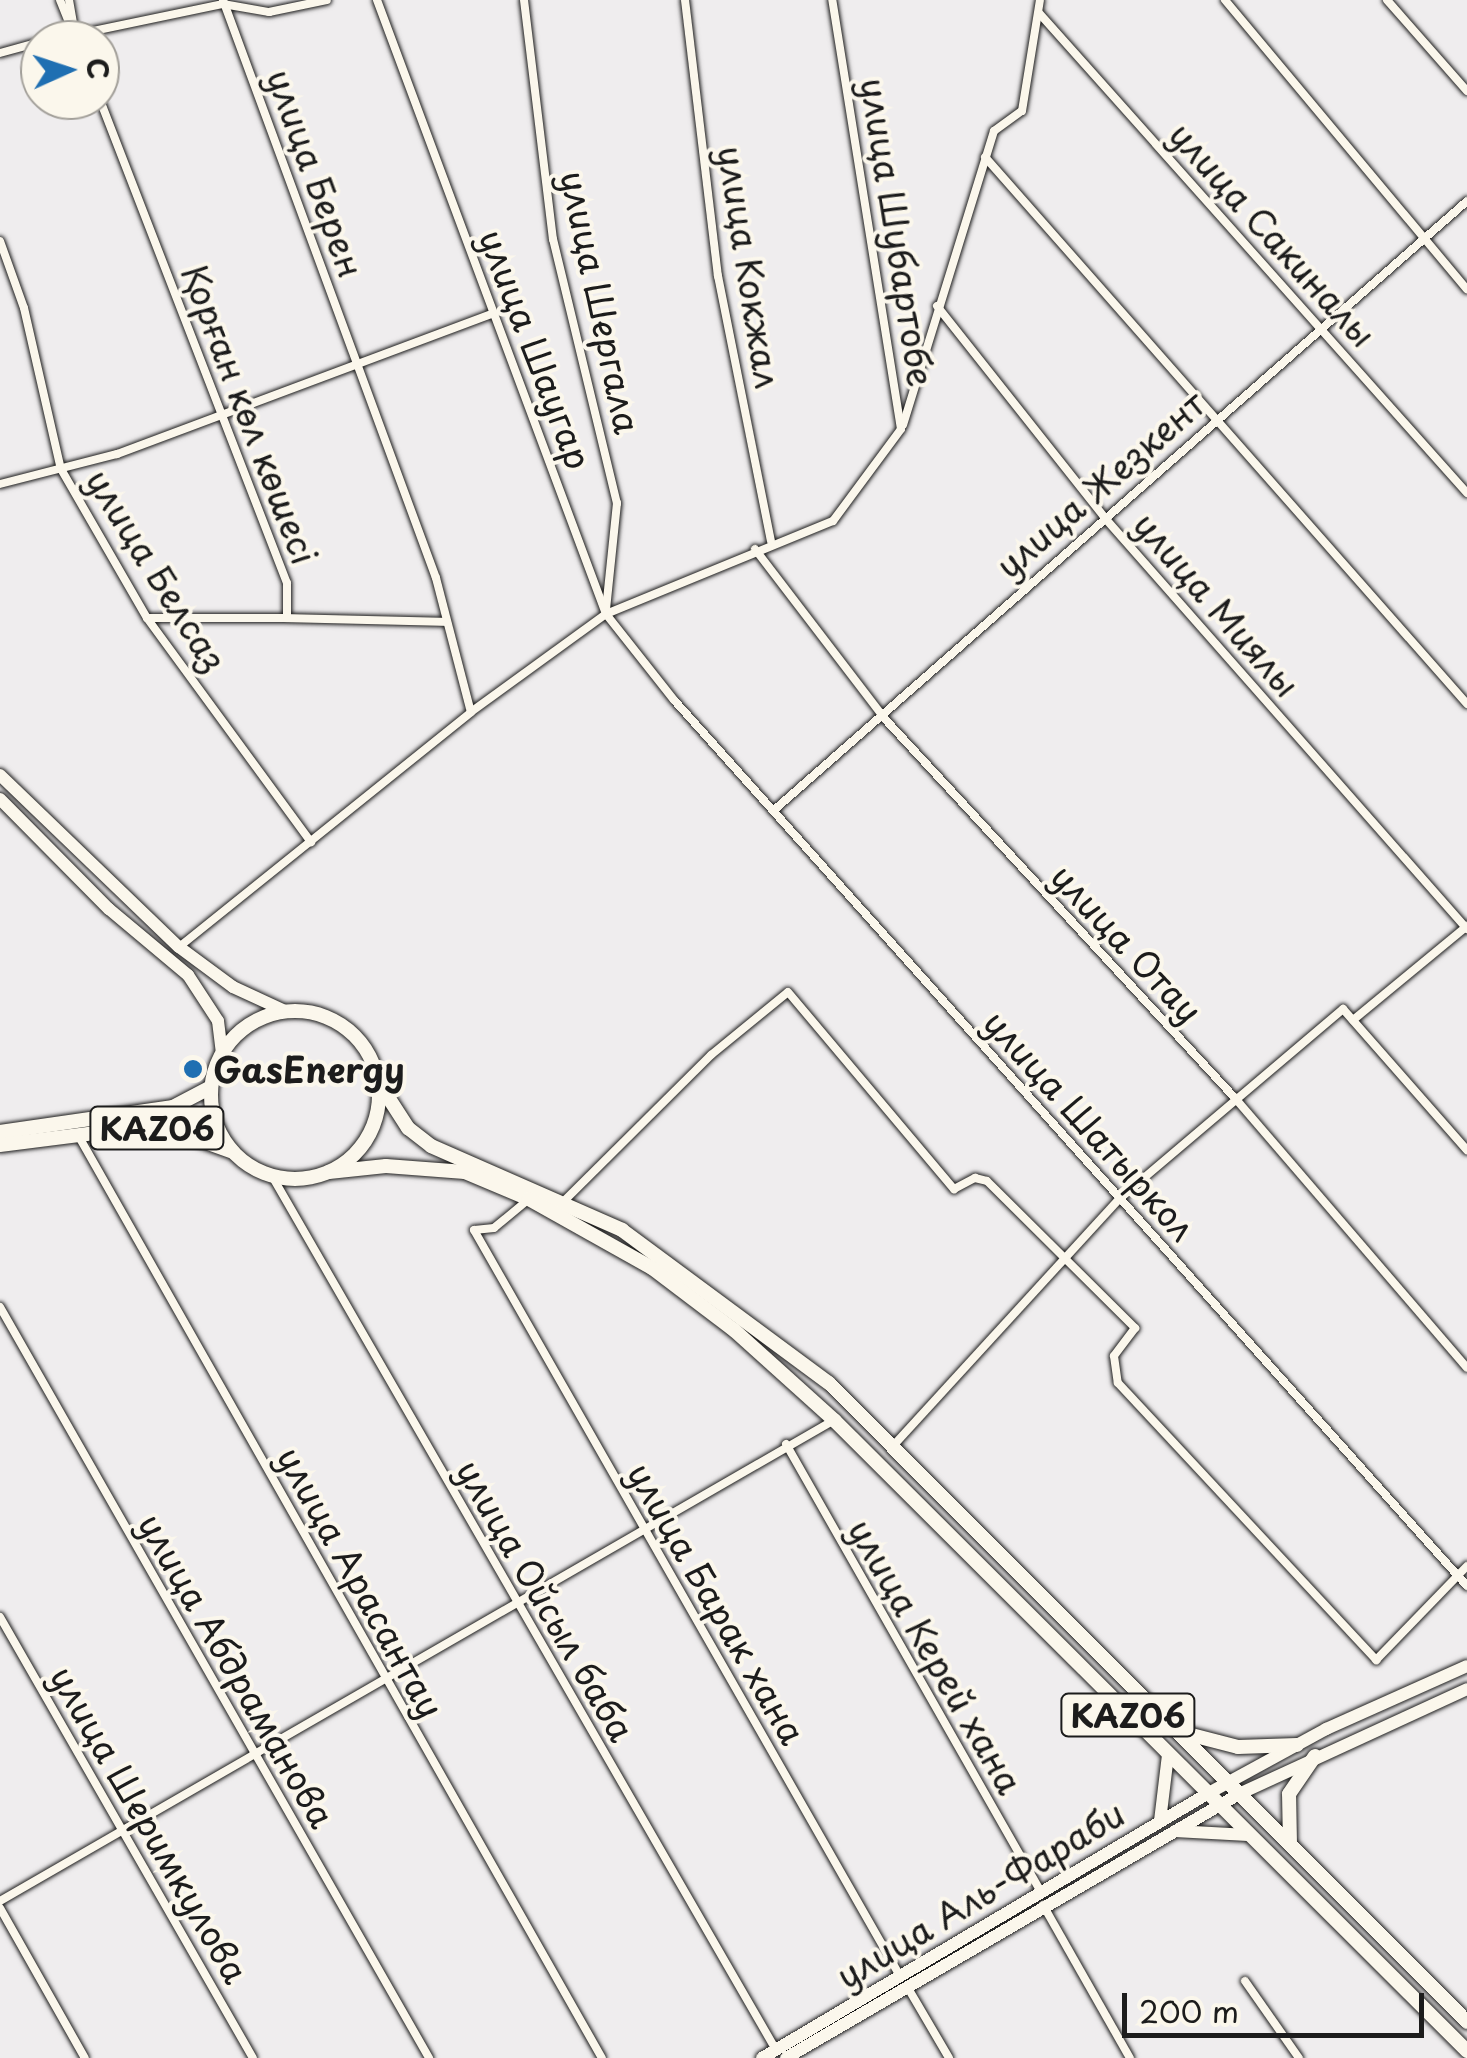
<!DOCTYPE html>
<html>
<head>
<meta charset="utf-8">
<style>
	body { margin:0 }
	#map { position:relative; width:1467px; height:2058px; overflow:hidden; background:#efedee; font-family:"Playpen Sans",sans-serif }
	div>[style] { position:absolute }
	[style*='--x'] { left:calc(var(--x)*1px); top:calc(var(--y)*1px); width:calc(var(--w)*1px); rotate:calc(var(--a)*1deg) }
	.roads { filter:drop-shadow(0 0 2px #1c1c1c) drop-shadow(0 0 2px #1c1c1c) }
	.minor>* { height:8px; margin:-4px; padding:0 4px; transform-origin:4px; border-radius:4px; background:#fbf7ec }
	.primary>* { height:12px; margin:-6px; padding:0 6px; transform-origin:6px; border-radius:6px; background:#fbf7ec }
	.trunk>* { height:14px; margin:-7px; padding:0 7px; transform-origin:7px; border-radius:7px; background:#fbf7ec }
	.trunk>.ring { margin:-7px; padding:0; box-sizing:content-box; background:none; border:14px solid #fbf7ec; border-radius:50% }
	.dots>* { width:28px; height:28px; translate:-50% -50%; box-sizing:border-box; border:5px solid #fbf7ec; border-radius:50% }
	span { translate:-50% -50%; white-space:nowrap; text-align:center; line-height:1.15; -webkit-text-stroke:8px #fbf7ec; paint-order:stroke }
	.shield-label span { padding:2px 8px; background:#fbf7ec; border:2px solid; border-radius:8px; -webkit-text-stroke-width:0 }
	.shield-label { font-size:32px; color:#1c1c1c; font-weight:700 }
	.street-label { font-size:35px; color:#1c1c1c }
	.poi-label { font-size:35px; color:#1c1c1c; font-weight:700 }
	.left { translate:0 -50%; text-align:left }
	.north { position:absolute; left:20px; top:20px; width:100px; height:100px; box-sizing:border-box; background:#fbf7ec; border:2px solid #a29f99; border-radius:50%; rotate:87deg; font-size:28px; font-weight:700; line-height:40px; text-align:center; color:#1c1c1c }
	.north::after { content:''; display:block; margin:auto; width:35px; height:45px; background:#1f6fb2; clip-path:polygon(50% 0,100% 100%,50% 72%,0 100%) }
	.scale { position:absolute; left:1122px; top:1993px; width:302px; height:45px; box-sizing:border-box; border:5px solid #1c1c1c; border-top:0; padding-left:12px; font-size:30px; line-height:35px; white-space:nowrap; color:#1c1c1c; -webkit-text-stroke:8px #fbf7ec; paint-order:stroke }
</style>
</head>
<body>
<div id="map">
	<div class="roads">
		<div class="minor">
			<div style="--x:60;--y:0;--w:22;--a:68"></div>
			<div style="--x:69;--y:0;--w:41;--a:80.1"></div>
			<div style="--x:223;--y:0;--w:616;--a:69.77"></div>
			<div style="--x:436;--y:578;--w:138;--a:75.4"></div>
			<div style="--x:377;--y:0;--w:655;--a:69.55"></div>
			<div style="--x:606;--y:614;--w:110;--a:51.7"></div>
			<div style="--x:674;--y:700;--w:1189;--a:48.17"></div>
			<div style="--x:524;--y:0;--w:241;--a:83.1"></div>
			<div style="--x:553;--y:239;--w:272;--a:76.4"></div>
			<div style="--x:617;--y:503;--w:107;--a:95.9"></div>
			<div style="--x:685;--y:0;--w:278;--a:83.2"></div>
			<div style="--x:718;--y:276;--w:270;--a:78.7"></div>
			<div style="--x:1225;--y:0;--w:377;--a:50.1"></div>
			<div style="--x:1387;--y:0;--w:121;--a:48.7"></div>
			<div style="--x:1039;--y:13;--w:643;--a:48.28"></div>
			<div style="--x:50;--y:40;--w:177;--a:-11.8"></div>
			<div style="--x:223;--y:4;--w:47;--a:9.9"></div>
			<div style="--x:269;--y:12;--w:59;--a:-11.7"></div>
			<div style="--x:0;--y:53;--w:41;--a:-15.4"></div>
			<div style="--x:100;--y:100;--w:518;--a:68.84"></div>
			<div style="--x:287;--y:583;--w:35;--a:90"></div>
			<div style="--x:287;--y:618;--w:140;--a:180"></div>
			<div style="--x:985;--y:157;--w:729;--a:48.61"></div>
			<div style="--x:0;--y:241;--w:71;--a:70.3"></div>
			<div style="--x:24;--y:308;--w:165;--a:77.1"></div>
			<div style="--x:61;--y:469;--w:172;--a:60"></div>
			<div style="--x:147;--y:618;--w:278;--a:53.8"></div>
			<div style="--x:937;--y:306;--w:269;--a:51.6"></div>
			<div style="--x:1104;--y:517;--w:549;--a:48.62"></div>
			<div style="--x:903;--y:425;--w:308;--a:-72.8"></div>
			<div style="--x:994;--y:131;--w:34;--a:-36"></div>
			<div style="--x:1022;--y:111;--w:112;--a:-80.8"></div>
			<div style="--x:0;--y:484;--w:121;--a:-14.4"></div>
			<div style="--x:117;--y:454;--w:400;--a:-20.5"></div>
			<div style="--x:755;--y:549;--w:213;--a:52.6"></div>
			<div style="--x:884;--y:718;--w:516;--a:47.28"></div>
			<div style="--x:1234;--y:1097;--w:357;--a:49.3"></div>
			<div style="--x:287;--y:618;--w:160;--a:1.4"></div>
			<div style="--x:773;--y:811;--w:924;--a:-41.31"></div>
			<div style="--x:179;--y:947;--w:375;--a:-38.8"></div>
			<div style="--x:471;--y:712;--w:167;--a:-36"></div>
			<div style="--x:606;--y:614;--w:245;--a:-22.3"></div>
			<div style="--x:833;--y:521;--w:114;--a:-53.5"></div>
			<div style="--x:901;--y:429;--w:435;--a:-99.1"></div>
			<div style="--x:1353;--y:1020;--w:148;--a:-39.5"></div>
			<div style="--x:78;--y:1135;--w:1061;--a:60.42"></div>
			<div style="--x:272;--y:1176;--w:1009;--a:60.03"></div>
			<div style="--x:529;--y:1199;--w:45;--a:140.4"></div>
			<div style="--x:494;--y:1228;--w:20;--a:174"></div>
			<div style="--x:474;--y:1230;--w:859;--a:60.27"></div>
			<div style="--x:565;--y:1200;--w:206;--a:-44.8"></div>
			<div style="--x:711;--y:1055;--w:99;--a:-39.3"></div>
			<div style="--x:788;--y:992;--w:258;--a:49.9"></div>
			<div style="--x:954;--y:1189;--w:24;--a:-28"></div>
			<div style="--x:975;--y:1178;--w:12;--a:14"></div>
			<div style="--x:987;--y:1181;--w:209;--a:44.8"></div>
			<div style="--x:1135;--y:1328;--w:35;--a:127"></div>
			<div style="--x:1114;--y:1356;--w:27;--a:82"></div>
			<div style="--x:1118;--y:1383;--w:379;--a:47"></div>
			<div style="--x:1376;--y:1660;--w:131;--a:-45.9"></div>
			<div style="--x:0;--y:1307;--w:865;--a:60.26"></div>
			<div style="--x:786;--y:1444;--w:515;--a:60.35"></div>
			<div style="--x:892;--y:1447;--w:336;--a:-47.5"></div>
			<div style="--x:1119;--y:1199;--w:294;--a:-40.3"></div>
			<div style="--x:1343;--y:1009;--w:188;--a:48.7"></div>
			<div style="--x:0;--y:1617;--w:508;--a:60.16"></div>
			<div style="--x:0;--y:1901;--w:963;--a:-29.97"></div>
			<div style="--x:1043;--y:1905;--w:176;--a:60.4"></div>
			<div style="--x:0;--y:1908;--w:172;--a:60.5"></div>
			<div style="--x:1245;--y:1981;--w:94;--a:55"></div>
			<div style="--x:908;--y:1988;--w:81;--a:59.6"></div>
		</div>
		<div class="primary">
			<div style="--x:0;--y:775;--w:248;--a:43.9"></div>
			<div style="--x:179;--y:947;--w:67;--a:36.5"></div>
			<div style="--x:233;--y:987;--w:57;--a:24.8"></div>
			<div style="--x:0;--y:799;--w:155;--a:45.3"></div>
			<div style="--x:109;--y:909;--w:103;--a:39.9"></div>
			<div style="--x:188;--y:975;--w:55;--a:56.9"></div>
			<div style="--x:218;--y:1021;--w:31;--a:83"></div>
			<div style="--x:1160;--y:1821;--w:66;--a:-83.1"></div>
			<div style="--x:1175;--y:1831;--w:73;--a:3.1"></div>
			<div style="--x:762;--y:2058;--w:517;--a:-30.68"></div>
			<div style="--x:1207;--y:1794;--w:136;--a:-28.6"></div>
			<div style="--x:1326;--y:1729;--w:154;--a:-24.1"></div>
			<div style="--x:786;--y:2058;--w:524;--a:-30.23"></div>
			<div style="--x:1239;--y:1794;--w:251;--a:-24.7"></div>
		</div>
		<div class="trunk">
			<div class="ring" style="left:211px;top:1011px;width:154px;height:154px"></div>
			<div style="--x:379;--y:1083;--w:54;--a:57.2"></div>
			<div style="--x:408;--y:1128;--w:29;--a:38"></div>
			<div style="--x:431;--y:1146;--w:209;--a:23.7"></div>
			<div style="--x:622;--y:1230;--w:257;--a:36.5"></div>
			<div style="--x:829;--y:1383;--w:903;--a:45.04"></div>
			<div style="--x:0;--y:1132;--w:175;--a:-8.2"></div>
			<div style="--x:173;--y:1107;--w:43;--a:-27.8"></div>
			<div style="--x:0;--y:1145;--w:143;--a:-7.2"></div>
			<div style="--x:142;--y:1127;--w:27;--a:4"></div>
			<div style="--x:169;--y:1129;--w:68;--a:19.8"></div>
			<div style="--x:329;--y:1172;--w:57;--a:-6"></div>
			<div style="--x:386;--y:1166;--w:79;--a:4.3"></div>
			<div style="--x:465;--y:1172;--w:69;--a:22.9"></div>
			<div style="--x:529;--y:1199;--w:141;--a:29.3"></div>
			<div style="--x:652;--y:1268;--w:103;--a:37.1"></div>
			<div style="--x:734;--y:1330;--w:135;--a:42"></div>
			<div style="--x:834;--y:1420;--w:894;--a:44.91"></div>
			<div style="--x:1180;--y:1732;--w:60;--a:14.5"></div>
			<div style="--x:1238;--y:1747;--w:59;--a:-1.9"></div>
			<div style="--x:1290;--y:1844;--w:50;--a:-91.1"></div>
			<div style="--x:1289;--y:1794;--w:46;--a:-55.6"></div>
		</div>
	</div>
	<div class="dots">
		<div style="left:193px;top:1069px;background:#1f6fb2"></div>
	</div>
	<div class="shield-label">
		<span style="left:157px;top:1128px">KАZ06</span>
		<span style="left:1128px;top:1715px">KАZ06</span>
	</div>
	<div class="street-label">
		<span style="left:316px;top:173px;rotate:70deg">улица Берен</span>
		<span style="left:898px;top:232px;rotate:81deg">улица Шубартобе</span>
		<span style="left:1273px;top:234px;rotate:48deg">улица Сакиналы</span>
		<span style="left:750px;top:267px;rotate:81deg">улица Кокжал</span>
		<span style="left:601px;top:302px;rotate:78deg">улица Шергала</span>
		<span style="left:536px;top:349px;rotate:69deg">улица Шаугар</span>
		<span style="left:250px;top:414px;rotate:69deg">Қорған көл көшесі</span>
		<span style="left:1100px;top:484px;rotate:-41deg">улица Жезкент</span>
		<span style="left:157px;top:570px;rotate:58deg">улица Белсаз</span>
		<span style="left:1217px;top:604px;rotate:49deg">улица Миялы</span>
		<span style="left:1127px;top:943px;rotate:47deg">улица Отау</span>
		<span style="left:1090px;top:1125px;rotate:48deg">улица Шатыркол</span>
		<span style="left:361px;top:1582px;rotate:61deg">улица Арасантау</span>
		<span style="left:546px;top:1600px;rotate:60deg">улица Ойсыл баба</span>
		<span style="left:717px;top:1603px;rotate:60deg">улица Барак хана</span>
		<span style="left:936px;top:1656px;rotate:60deg">улица Керей хана</span>
		<span style="left:237px;top:1670px;rotate:60deg">улица Абдраманова</span>
		<span style="left:150px;top:1824px;rotate:60deg">улица Шеримкулова</span>
		<span style="left:980px;top:1894px;rotate:-31deg">улица Аль-Фараби</span>
	</div>
	<div class="poi-label">
		<span class="left" style="left:213px;top:1069px">GasEnergy</span>
	</div>
	<div class="north">С</div>
	<div class="scale">200 m</div>
</div>
</body>
</html>
